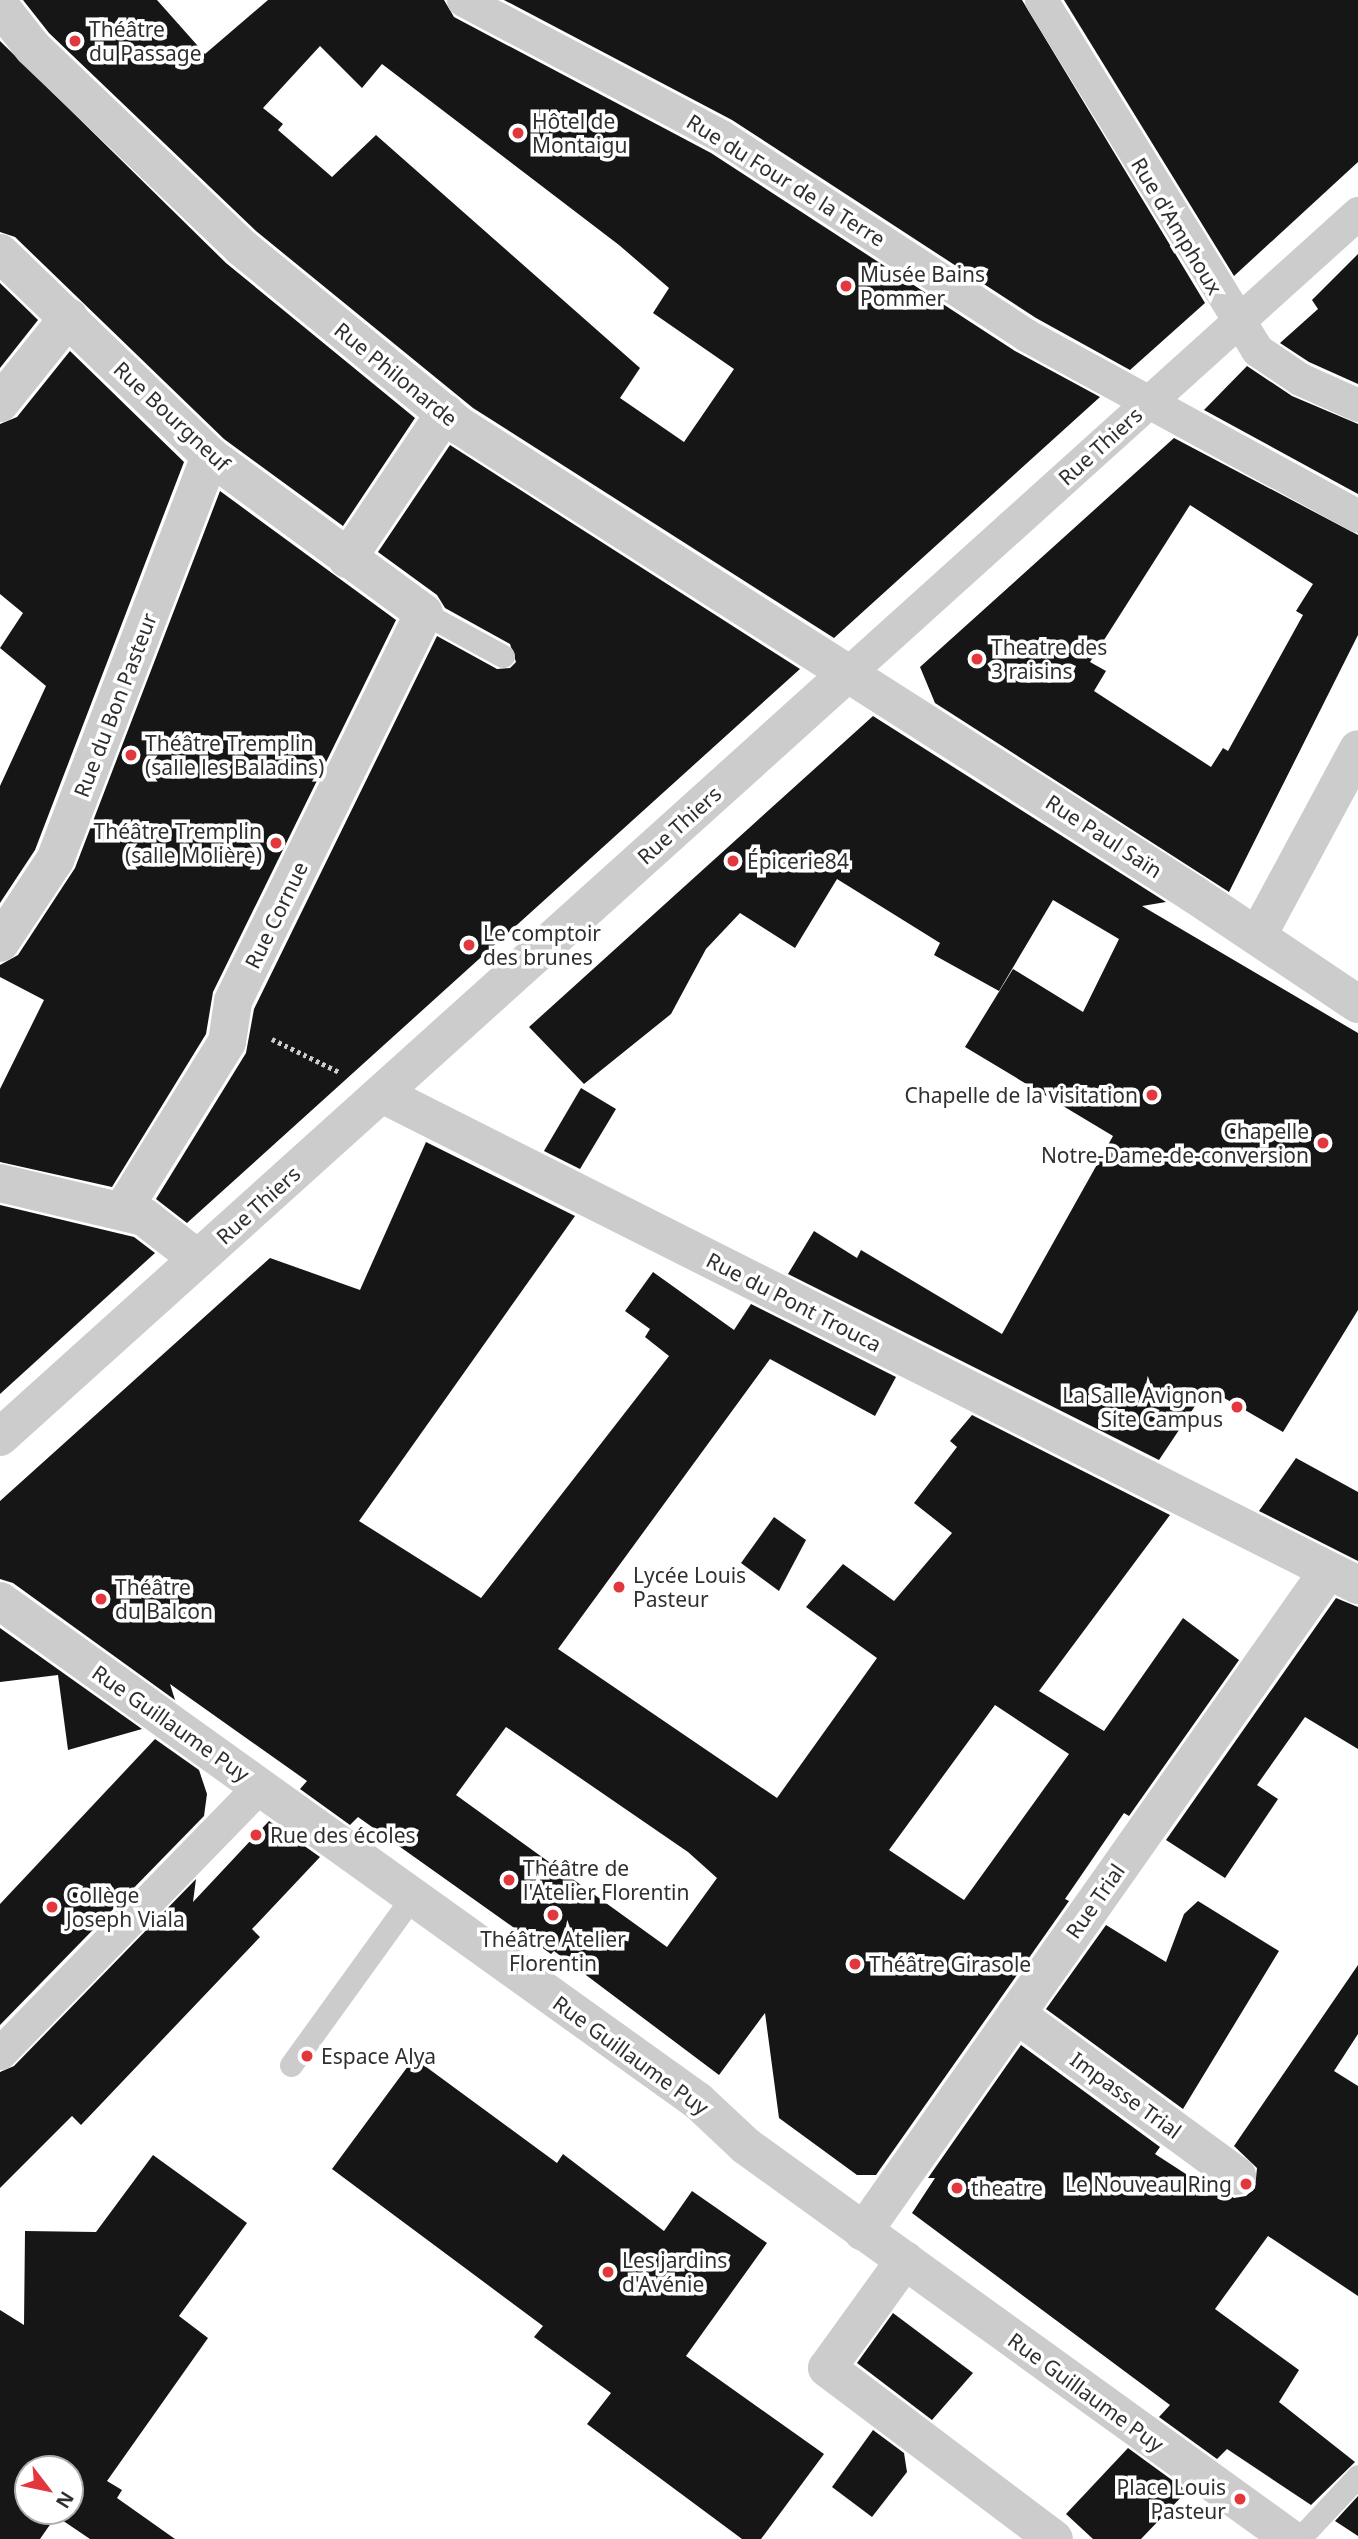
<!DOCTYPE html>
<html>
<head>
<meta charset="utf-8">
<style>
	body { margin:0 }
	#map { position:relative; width:1358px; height:2539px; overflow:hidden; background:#fff; font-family:"Noto Sans",sans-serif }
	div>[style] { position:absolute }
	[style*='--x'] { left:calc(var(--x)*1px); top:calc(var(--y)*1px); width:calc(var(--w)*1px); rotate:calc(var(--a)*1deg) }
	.building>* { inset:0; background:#161616 }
	.path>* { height:4.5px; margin-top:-2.25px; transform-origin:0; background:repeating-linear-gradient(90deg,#ccc 0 3.5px,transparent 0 7px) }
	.service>* { height:23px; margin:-11.5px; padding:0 11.5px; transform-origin:11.5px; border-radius:11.5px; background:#ccc }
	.pedestrian>* { height:33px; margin:-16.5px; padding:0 16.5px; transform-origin:16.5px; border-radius:16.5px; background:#ccc }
	.minor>* { height:38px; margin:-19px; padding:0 19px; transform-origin:19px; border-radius:19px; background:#ccc }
	.dots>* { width:19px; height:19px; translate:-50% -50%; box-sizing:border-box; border:4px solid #fff; border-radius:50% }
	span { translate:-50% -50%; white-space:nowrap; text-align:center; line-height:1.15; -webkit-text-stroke:7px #fff; paint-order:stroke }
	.poi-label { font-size:21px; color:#2f2f2f }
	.left { translate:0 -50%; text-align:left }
	.right { translate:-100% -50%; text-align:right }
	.street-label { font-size:21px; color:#2f2f2f }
	.north { position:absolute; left:14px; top:2455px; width:70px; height:70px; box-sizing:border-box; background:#fff; border:2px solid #acacac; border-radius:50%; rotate:122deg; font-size:19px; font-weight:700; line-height:28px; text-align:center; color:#2f2f2f }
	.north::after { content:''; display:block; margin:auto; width:24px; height:32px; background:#e1373d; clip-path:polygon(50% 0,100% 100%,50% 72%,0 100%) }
</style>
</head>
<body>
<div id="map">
	<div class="building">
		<div style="clip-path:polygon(evenodd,23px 0,157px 0,205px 54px,268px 0,444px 0,454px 17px,711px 153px,1015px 351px,1100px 397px,834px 638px,473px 408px,256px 231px,49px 33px,23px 0,320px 46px,362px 88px,382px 64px,619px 245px,669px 288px,653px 313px,734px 369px,684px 442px,620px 398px,640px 368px,376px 135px,332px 177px,278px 130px,283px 124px,263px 108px,320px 46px)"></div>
		<div style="clip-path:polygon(504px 0,1022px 0,1205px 303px,1130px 370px,1036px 318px,732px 120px)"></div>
		<div style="clip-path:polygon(1064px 0,1358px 0,1358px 162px,1234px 276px)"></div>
		<div style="clip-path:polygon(0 41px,226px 263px,415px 418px,343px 526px,224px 439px,15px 237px,0 232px)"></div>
		<div style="clip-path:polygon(1358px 254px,1358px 384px,1309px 362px,1280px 343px,1318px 309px,1312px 300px)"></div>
		<div style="clip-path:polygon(0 283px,38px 320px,0 368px)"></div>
		<div style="clip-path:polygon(70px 351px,184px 462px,35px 850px,0 903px,0 786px,46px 686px,0 648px,23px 613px,0 594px,0 424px,17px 417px)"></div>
		<div style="clip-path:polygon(1247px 366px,1292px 396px,1358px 424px,1358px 494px,1204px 410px)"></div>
		<div style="clip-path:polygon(evenodd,1174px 438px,1358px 535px,1358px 635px,1229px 892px,935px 703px,920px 667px,1174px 438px,1190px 505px,1313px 584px,1296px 611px,1303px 615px,1228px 751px,1223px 748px,1211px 767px,1094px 691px,1106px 671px,1090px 662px,1190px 505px)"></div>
		<div style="clip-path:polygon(450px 445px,800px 669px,187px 1223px,156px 1199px,246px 1053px,254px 1009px,437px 636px,497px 669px,510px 668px,516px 662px,510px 644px,445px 608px,437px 595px,378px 552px)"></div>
		<div style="clip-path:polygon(220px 491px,396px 620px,213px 992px,206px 1034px,112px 1187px,0 1162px,0 1089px,44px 1000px,0 977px,0 965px,18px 955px,75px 868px)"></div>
		<div style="clip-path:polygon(873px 716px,1166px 902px,1142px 906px,1358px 1033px,1358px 1310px,1283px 1432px,1207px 1388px,1159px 1460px,788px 1274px,814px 1231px,857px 1258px,861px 1250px,1002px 1334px,1113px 1136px,965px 1047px,1013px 969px,1083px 1012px,1119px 939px,1053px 900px,999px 991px,934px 955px,940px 943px,837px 879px,795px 948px,740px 913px,706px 949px,671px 1014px,584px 1084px,529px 1027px)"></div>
		<div style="clip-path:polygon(581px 1088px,616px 1109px,580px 1169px,544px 1151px)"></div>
		<div style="clip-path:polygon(evenodd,426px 1142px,575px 1216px,359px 1521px,481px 1598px,669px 1356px,645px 1337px,650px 1329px,625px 1311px,653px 1272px,734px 1330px,751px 1304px,896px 1377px,875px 1416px,770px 1359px,558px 1649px,777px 1798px,877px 1658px,806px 1607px,843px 1564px,894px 1601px,952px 1533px,914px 1503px,957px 1447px,950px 1441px,972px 1415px,1170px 1515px,1039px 1691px,1104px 1731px,1183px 1618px,1239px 1660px,1129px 1816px,1124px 1813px,1065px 1899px,1069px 1901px,876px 2175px,857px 2175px,779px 2118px,765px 2013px,719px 2075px,554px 1951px,551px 1954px,358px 1817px,350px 1825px,300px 1789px,307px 1781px,170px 1684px,175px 1700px,13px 1583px,0 1579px,0 1501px,270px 1258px,360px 1290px,426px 1142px,995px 1705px,1069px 1754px,964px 1900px,889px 1850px,995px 1705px,426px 1142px,506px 1727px,688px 1852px,717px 1878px,667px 1947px,456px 1795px,506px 1727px)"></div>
		<div style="clip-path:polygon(0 1205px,134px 1237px,155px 1253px,0 1394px)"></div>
		<div style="clip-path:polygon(1296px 1458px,1358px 1492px,1358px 1561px,1259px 1511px)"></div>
		<div style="clip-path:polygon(774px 1517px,806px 1540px,779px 1591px,741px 1563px)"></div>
		<div style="clip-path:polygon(1336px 1598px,1358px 1607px,1358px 1749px,1305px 1717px,1257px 1785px,1278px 1799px,1225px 1878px,1166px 1840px)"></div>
		<div style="clip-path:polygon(0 1628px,142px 1729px,68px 1750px,58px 1675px,0 1682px)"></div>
		<div style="clip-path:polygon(155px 1739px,199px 1770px,207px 1794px,204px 1816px,0 2025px,0 1904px)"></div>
		<div style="clip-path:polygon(269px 1821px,320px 1857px,252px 1929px,260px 1937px,81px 2125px,72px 2116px,0 2188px,0 2072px,14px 2066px,196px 1879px,193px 1902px)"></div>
		<div style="clip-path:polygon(1198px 1901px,1279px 1951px,1183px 2109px,1046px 2009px,1106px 1925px,1166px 1962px,1184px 1914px)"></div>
		<div style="clip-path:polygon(1358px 1965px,1358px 2034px,1334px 2071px,1358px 2086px,1358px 2296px,1268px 2236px,1215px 2309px,1299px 2370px,1279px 2402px,1355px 2462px,1311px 2505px,1227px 2449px,1217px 2459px,1159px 2417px,1170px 2405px,912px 2213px,935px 2178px,928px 2178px,1021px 2045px,1160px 2147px,1155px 2154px,1206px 2187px,1209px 2183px,1234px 2198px,1246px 2196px,1255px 2188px,1257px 2168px,1234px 2146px)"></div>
		<div style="clip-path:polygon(414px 2058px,557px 2163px,563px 2154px,664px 2231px,692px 2191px,767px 2243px,686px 2356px,824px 2454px,761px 2539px,742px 2539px,587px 2424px,611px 2393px,534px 2337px,543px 2326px,332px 2169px)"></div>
		<div style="clip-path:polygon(evenodd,153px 2155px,247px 2223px,179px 2316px,208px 2338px,107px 2481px,122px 2490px,117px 2498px,175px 2539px,90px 2539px,56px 2516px,40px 2539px,0 2539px,0 2310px,24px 2325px,25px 2231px,96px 2232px,153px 2155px,28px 2469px,70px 2469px,70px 2511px,28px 2511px,28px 2469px)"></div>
		<div style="clip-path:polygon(893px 2313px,973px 2373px,932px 2420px,857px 2363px)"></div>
		<div style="clip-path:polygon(873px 2430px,904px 2453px,907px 2472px,872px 2517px,832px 2487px)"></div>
		<div style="clip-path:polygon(1128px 2448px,1187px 2491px,1141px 2539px,1093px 2539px,1066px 2514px)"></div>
		<div style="clip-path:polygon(1358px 2496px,1358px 2536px,1335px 2521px)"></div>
	</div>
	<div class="path">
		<div style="--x:272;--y:1039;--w:75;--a:26.2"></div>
	</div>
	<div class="service">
		<div style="--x:424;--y:613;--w:90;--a:28.6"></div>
		<div style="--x:291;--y:2065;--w:207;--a:-54.2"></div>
		<div style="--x:1299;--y:2539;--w:86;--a:-46.9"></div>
	</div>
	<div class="pedestrian">
		<div style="--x:463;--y:0;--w:292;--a:27.8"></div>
		<div style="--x:721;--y:136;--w:364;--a:33.1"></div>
		<div style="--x:1026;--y:335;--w:378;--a:28.6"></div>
		<div style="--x:1041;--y:0;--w:411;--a:58.3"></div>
		<div style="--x:1257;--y:350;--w:52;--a:34"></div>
		<div style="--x:1300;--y:379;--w:64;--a:24.1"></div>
		<div style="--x:848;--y:673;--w:687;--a:-42.05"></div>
		<div style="--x:0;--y:2053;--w:373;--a:-45.8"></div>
	</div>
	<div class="minor">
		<div style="--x:0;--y:6;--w:53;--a:51.8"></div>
		<div style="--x:33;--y:48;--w:288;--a:43.7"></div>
		<div style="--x:241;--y:247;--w:283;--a:39.3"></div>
		<div style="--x:460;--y:426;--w:872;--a:32.54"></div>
		<div style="--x:1195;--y:895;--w:196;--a:33.8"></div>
		<div style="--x:0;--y:253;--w:292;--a:44"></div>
		<div style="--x:210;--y:456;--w:265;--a:36.3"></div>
		<div style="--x:424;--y:613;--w:433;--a:116.2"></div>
		<div style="--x:233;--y:1002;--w:40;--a:98.5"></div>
		<div style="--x:227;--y:1042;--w:198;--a:121.8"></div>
		<div style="--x:0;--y:403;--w:110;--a:-51.3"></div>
		<div style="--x:347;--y:559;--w:176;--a:-56.1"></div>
		<div style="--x:1258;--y:935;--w:211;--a:-61.7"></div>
		<div style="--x:0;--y:943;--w:100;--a:-56.5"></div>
		<div style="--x:55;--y:860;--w:433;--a:-69"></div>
		<div style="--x:382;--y:1094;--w:1093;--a:26.71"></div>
		<div style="--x:0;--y:1183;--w:148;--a:13.3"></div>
		<div style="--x:144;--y:1217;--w:68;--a:37.9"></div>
		<div style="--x:0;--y:1437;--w:1141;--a:-42.02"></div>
		<div style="--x:0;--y:1601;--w:859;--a:35.62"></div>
		<div style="--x:698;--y:2101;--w:66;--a:43.2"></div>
		<div style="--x:746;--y:2146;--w:672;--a:35.8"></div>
		<div style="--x:1016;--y:2014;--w:274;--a:36.2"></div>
		<div style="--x:863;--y:2232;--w:808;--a:-54.87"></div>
		<div style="--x:905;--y:2260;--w:133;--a:125.8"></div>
		<div style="--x:827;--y:2368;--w:284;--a:37"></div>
	</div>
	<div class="dots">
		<div style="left:75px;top:41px;background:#e1373d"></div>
		<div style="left:518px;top:133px;background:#e1373d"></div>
		<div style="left:846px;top:286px;background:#e1373d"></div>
		<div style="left:977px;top:659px;background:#e1373d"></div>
		<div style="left:131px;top:755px;background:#e1373d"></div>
		<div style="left:276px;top:843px;background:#e1373d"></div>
		<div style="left:733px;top:861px;background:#e1373d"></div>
		<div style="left:469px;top:945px;background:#e1373d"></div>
		<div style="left:1152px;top:1095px;background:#e1373d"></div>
		<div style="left:1323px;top:1143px;background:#e1373d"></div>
		<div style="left:1237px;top:1407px;background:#e1373d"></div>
		<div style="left:619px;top:1587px;background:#e1373d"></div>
		<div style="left:101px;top:1599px;background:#e1373d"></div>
		<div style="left:256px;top:1835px;background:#e1373d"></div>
		<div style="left:509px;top:1880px;background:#e1373d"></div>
		<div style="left:52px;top:1907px;background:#e1373d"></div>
		<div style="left:553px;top:1915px;background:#e1373d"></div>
		<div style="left:855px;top:1964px;background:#e1373d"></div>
		<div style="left:307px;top:2056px;background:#e1373d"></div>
		<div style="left:1246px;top:2184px;background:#e1373d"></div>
		<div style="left:957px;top:2188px;background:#e1373d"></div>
		<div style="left:608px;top:2272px;background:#e1373d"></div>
		<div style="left:1240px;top:2499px;background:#e1373d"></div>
	</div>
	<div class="poi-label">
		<span class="left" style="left:89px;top:41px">Théâtre<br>du Passage</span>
		<span class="left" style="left:532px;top:133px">Hôtel de<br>Montaigu</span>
		<span class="left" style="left:860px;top:286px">Musée Bains<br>Pommer</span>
		<span class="left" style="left:991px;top:659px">Theatre des<br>3 raisins</span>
		<span class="left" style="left:145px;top:755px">Théâtre Tremplin<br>(salle les Baladins)</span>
		<span class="right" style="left:262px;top:843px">Théâtre Tremplin<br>(salle Molière)</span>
		<span class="left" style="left:747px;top:861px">Épicerie84</span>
		<span class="left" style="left:483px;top:945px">Le comptoir<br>des brunes</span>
		<span class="right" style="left:1138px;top:1095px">Chapelle de la visitation</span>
		<span class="right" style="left:1309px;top:1143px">Chapelle<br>Notre-Dame-de-conversion</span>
		<span class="right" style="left:1223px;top:1407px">La Salle Avignon<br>Site Campus</span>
		<span class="left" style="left:633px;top:1587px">Lycée Louis<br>Pasteur</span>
		<span class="left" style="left:115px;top:1599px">Théâtre<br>du Balcon</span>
		<span class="left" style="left:270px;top:1835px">Rue des écoles</span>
		<span class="left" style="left:523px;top:1880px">Théâtre de<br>l'Atelier Florentin</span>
		<span class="left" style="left:66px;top:1907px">Collège<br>Joseph Viala</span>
		<span style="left:553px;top:1951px">Théâtre Atelier<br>Florentin</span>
		<span class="left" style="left:869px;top:1964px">Théâtre Girasole</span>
		<span class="left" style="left:321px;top:2056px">Espace Alya</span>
		<span class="right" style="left:1232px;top:2184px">Le Nouveau Ring</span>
		<span class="left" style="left:971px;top:2188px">theatre</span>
		<span class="left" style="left:622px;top:2272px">Les jardins<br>d'Avénie</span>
		<span class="right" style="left:1226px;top:2499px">Place Louis<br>Pasteur</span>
	</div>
	<div class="street-label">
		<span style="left:786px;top:180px;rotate:32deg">Rue du Four de la Terre</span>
		<span style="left:1177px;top:226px;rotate:59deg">Rue d'Amphoux</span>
		<span style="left:396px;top:374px;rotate:39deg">Rue Philonarde</span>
		<span style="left:172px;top:416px;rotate:43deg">Rue Bourgneuf</span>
		<span style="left:1100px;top:446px;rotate:-42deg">Rue Thiers</span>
		<span style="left:115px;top:705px;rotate:-69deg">Rue du Bon Pasteur</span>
		<span style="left:679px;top:825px;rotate:-42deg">Rue Thiers</span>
		<span style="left:1104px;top:836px;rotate:33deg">Rue Paul Saïn</span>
		<span style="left:276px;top:915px;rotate:-64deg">Rue Cornue</span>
		<span style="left:258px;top:1205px;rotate:-42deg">Rue Thiers</span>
		<span style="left:794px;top:1302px;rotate:27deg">Rue du Pont Trouca</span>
		<span style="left:171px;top:1723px;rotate:35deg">Rue Guillaume Puy</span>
		<span style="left:1095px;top:1901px;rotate:-55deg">Rue Trial</span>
		<span style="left:631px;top:2055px;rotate:36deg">Rue Guillaume Puy</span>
		<span style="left:1126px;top:2095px;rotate:36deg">Impasse Trial</span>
		<span style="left:1086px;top:2392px;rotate:36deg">Rue Guillaume Puy</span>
	</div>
	<div class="north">N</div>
</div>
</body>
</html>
